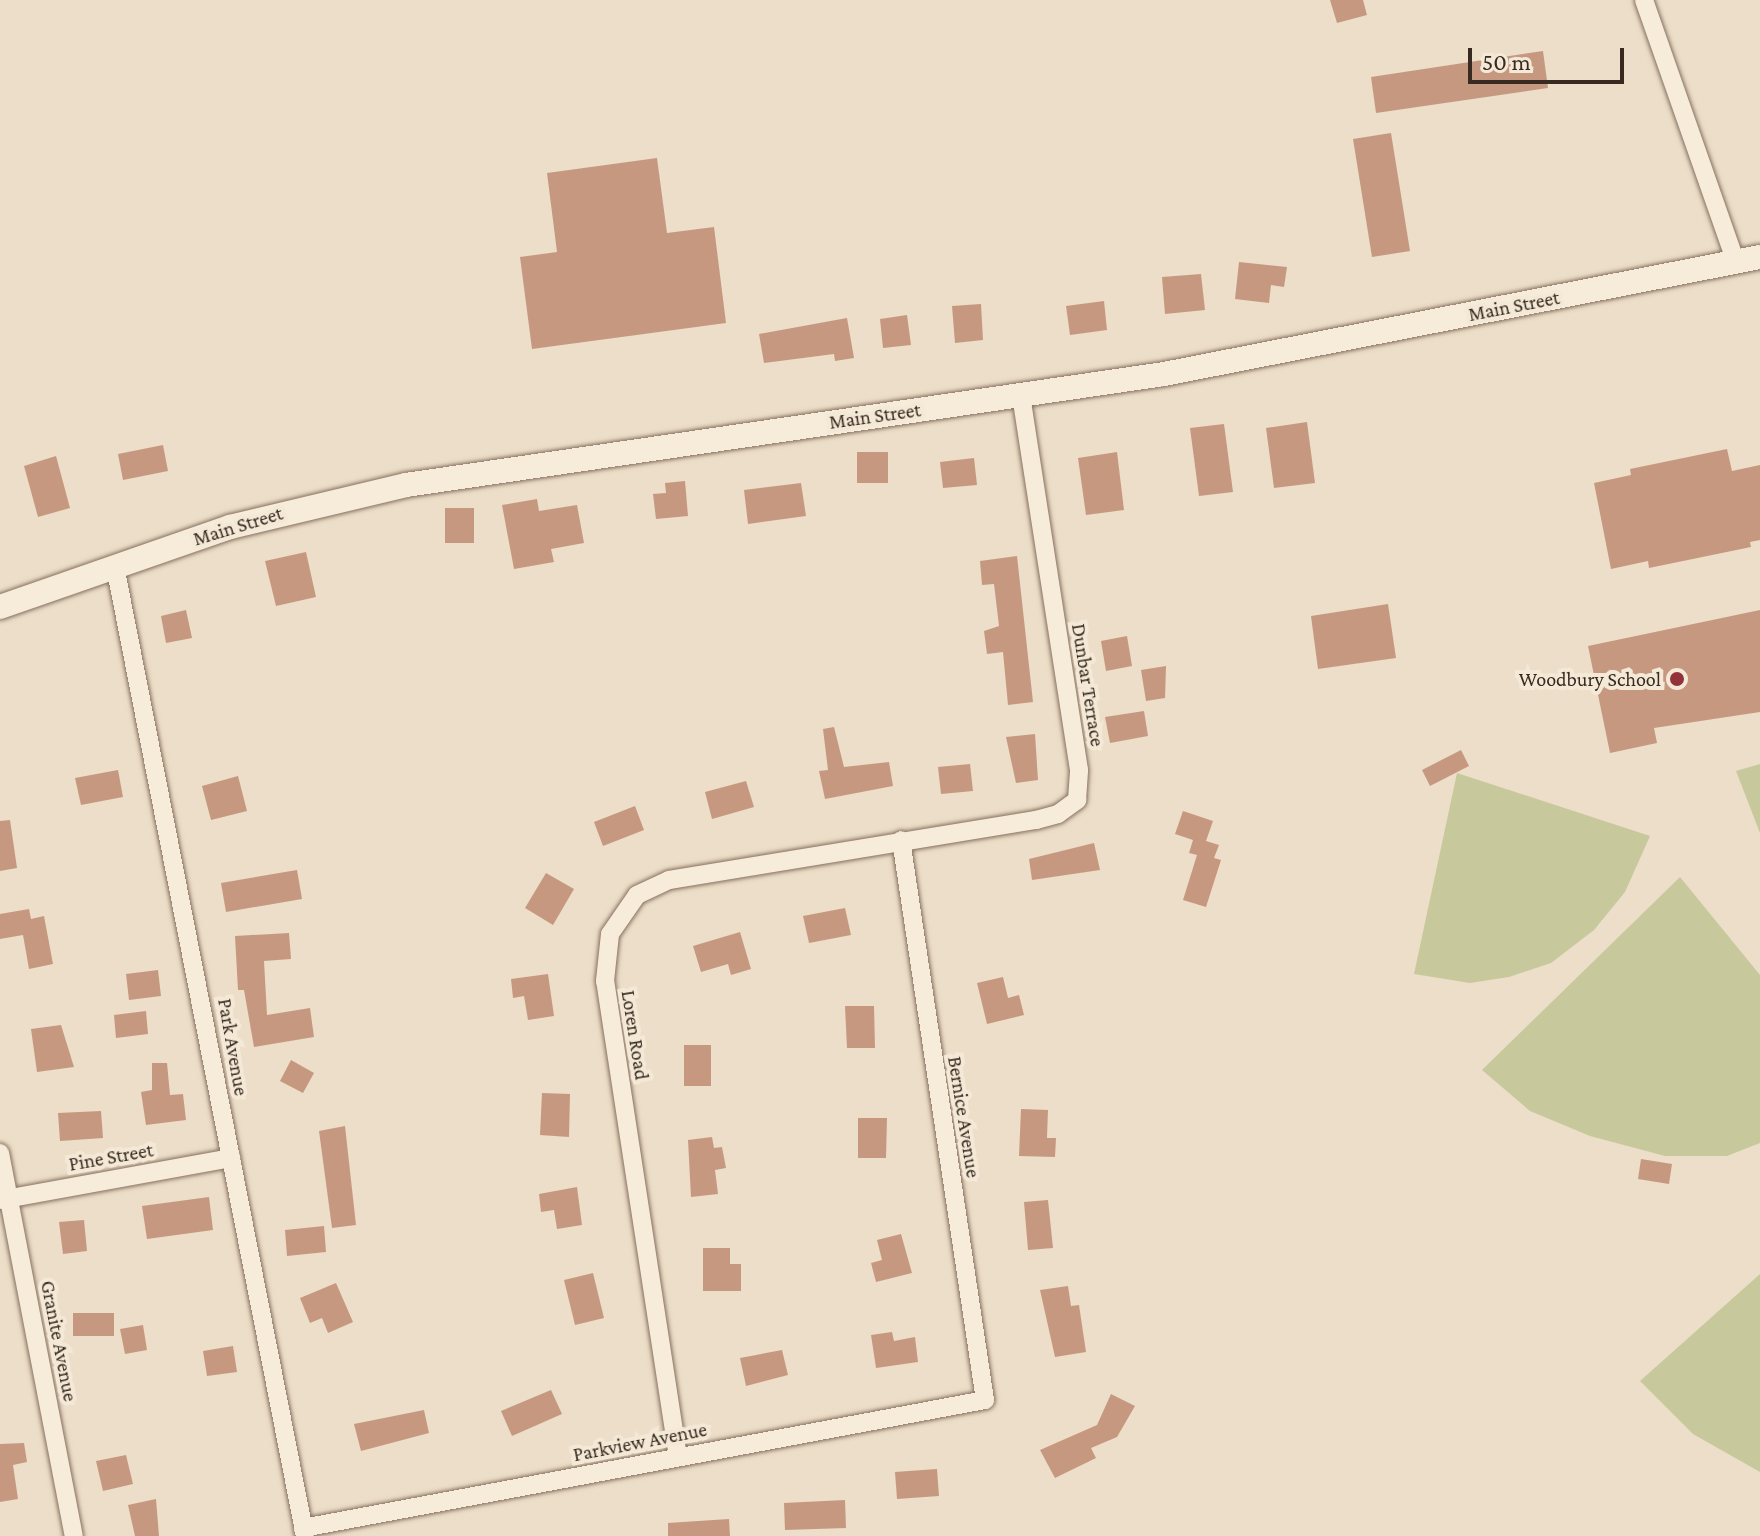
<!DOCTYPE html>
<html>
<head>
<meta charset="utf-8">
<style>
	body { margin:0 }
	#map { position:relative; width:1760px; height:1536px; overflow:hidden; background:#ecdec8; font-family:"Crimson Pro",serif }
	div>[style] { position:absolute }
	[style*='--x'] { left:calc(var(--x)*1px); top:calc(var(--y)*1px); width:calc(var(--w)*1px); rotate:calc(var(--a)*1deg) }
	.green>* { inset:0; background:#c7c99c }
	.building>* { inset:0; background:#c79880 }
	.roads { filter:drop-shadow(0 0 2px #86705e) drop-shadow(0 0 2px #86705e) }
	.street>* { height:18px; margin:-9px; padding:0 9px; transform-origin:9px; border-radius:9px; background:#f7ecda }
	.secondary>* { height:24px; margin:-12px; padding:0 12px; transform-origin:12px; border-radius:12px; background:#f7ecda }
	.dots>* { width:22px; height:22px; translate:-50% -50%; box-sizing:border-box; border:4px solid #f4e9d7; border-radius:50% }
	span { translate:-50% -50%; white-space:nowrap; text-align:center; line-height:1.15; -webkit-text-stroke:8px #f4e9d7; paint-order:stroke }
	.street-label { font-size:20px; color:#382a20 }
	.poi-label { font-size:20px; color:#382a20 }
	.right { translate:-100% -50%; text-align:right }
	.scale { position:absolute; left:1468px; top:48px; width:156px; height:36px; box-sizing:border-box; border:4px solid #382a20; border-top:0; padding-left:10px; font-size:24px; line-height:28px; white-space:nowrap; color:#382a20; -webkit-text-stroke:6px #f4e9d7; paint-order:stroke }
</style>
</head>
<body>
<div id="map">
	<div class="green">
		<div style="clip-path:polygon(1760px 764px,1760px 833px,1736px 771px)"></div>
		<div style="clip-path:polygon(1457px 773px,1650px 836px,1625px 892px,1594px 930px,1551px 963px,1509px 977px,1470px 983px,1414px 974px)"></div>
		<div style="clip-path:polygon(1680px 877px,1760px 975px,1760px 1143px,1727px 1156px,1665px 1156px,1590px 1136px,1530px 1111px,1482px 1070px)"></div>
		<div style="clip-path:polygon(1760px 1274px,1760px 1472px,1693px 1434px,1640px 1381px)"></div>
	</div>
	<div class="building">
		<div style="clip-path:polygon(1330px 0,1363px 0,1367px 15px,1337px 23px)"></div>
		<div style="clip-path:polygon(1543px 51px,1548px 88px,1376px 113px,1371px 77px)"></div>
		<div style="clip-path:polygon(1391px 133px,1410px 251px,1372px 257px,1353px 139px)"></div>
		<div style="clip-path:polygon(657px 158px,667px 233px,714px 227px,726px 323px,532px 349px,520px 257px,557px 252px,547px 173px)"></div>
		<div style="clip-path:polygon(1239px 262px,1287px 267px,1284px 287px,1271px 285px,1269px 303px,1235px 299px)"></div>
		<div style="clip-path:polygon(1201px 274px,1205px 310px,1165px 314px,1162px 277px)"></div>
		<div style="clip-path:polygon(1104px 301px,1107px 330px,1070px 335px,1066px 306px)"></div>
		<div style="clip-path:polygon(981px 304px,983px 340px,955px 343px,952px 306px)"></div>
		<div style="clip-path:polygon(907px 315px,911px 345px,883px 348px,880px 319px)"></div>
		<div style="clip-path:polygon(847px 318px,854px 358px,835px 361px,834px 354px,764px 363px,759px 334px)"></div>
		<div style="clip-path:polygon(1307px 422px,1315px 483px,1274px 488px,1266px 428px)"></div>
		<div style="clip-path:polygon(1224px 424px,1233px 492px,1199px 496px,1190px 428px)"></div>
		<div style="clip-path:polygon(163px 445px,168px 471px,123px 480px,118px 454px)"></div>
		<div style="clip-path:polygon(1727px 449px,1732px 471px,1760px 465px,1760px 540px,1750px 542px,1751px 547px,1649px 568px,1648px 561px,1611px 569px,1594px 483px,1631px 475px,1630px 469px)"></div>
		<div style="clip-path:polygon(857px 452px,888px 452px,888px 483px,857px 483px)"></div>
		<div style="clip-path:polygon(1117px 452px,1124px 510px,1086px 515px,1078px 458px)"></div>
		<div style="clip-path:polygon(56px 456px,70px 508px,38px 517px,24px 466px)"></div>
		<div style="clip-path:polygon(974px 458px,977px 485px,943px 488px,940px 462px)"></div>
		<div style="clip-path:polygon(685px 481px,688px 516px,656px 519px,653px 494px,666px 493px,665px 483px)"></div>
		<div style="clip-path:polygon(801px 483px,806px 516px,748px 524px,744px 490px)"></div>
		<div style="clip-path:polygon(537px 499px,539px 511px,577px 505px,584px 543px,551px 549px,554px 562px,514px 569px,502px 505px)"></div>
		<div style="clip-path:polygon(445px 508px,474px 508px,474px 543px,445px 543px)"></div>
		<div style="clip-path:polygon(306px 552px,316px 597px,276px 606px,265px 561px)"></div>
		<div style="clip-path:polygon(1017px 556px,1033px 702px,1008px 705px,1003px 652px,987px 654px,984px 631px,999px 626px,994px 584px,982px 585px,980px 561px)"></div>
		<div style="clip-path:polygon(1388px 604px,1396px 658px,1318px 669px,1311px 616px)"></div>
		<div style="clip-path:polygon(186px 610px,192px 638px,166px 643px,161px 616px)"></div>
		<div style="clip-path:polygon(1760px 610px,1760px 712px,1654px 728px,1657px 743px,1610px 753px,1588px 646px)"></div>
		<div style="clip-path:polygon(1127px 636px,1132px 666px,1106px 671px,1101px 641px)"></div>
		<div style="clip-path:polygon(1166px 666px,1165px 698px,1146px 701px,1141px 670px)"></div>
		<div style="clip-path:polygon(1144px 711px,1148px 736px,1110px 743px,1105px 717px)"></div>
		<div style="clip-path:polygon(834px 727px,844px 767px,889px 762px,893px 786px,825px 799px,819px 771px,828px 770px,823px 729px)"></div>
		<div style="clip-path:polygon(1035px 734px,1038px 780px,1016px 783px,1006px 737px)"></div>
		<div style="clip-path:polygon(1461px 750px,1469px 766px,1430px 786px,1422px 770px)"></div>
		<div style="clip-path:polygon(970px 764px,973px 791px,941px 794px,938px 767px)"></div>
		<div style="clip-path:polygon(118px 770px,123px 797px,81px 805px,75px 778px)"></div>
		<div style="clip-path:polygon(238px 776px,247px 811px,211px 820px,202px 786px)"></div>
		<div style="clip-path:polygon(746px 781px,754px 807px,712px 819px,705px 792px)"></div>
		<div style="clip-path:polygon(635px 806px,644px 830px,603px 846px,594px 822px)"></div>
		<div style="clip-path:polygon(1183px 811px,1213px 821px,1206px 841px,1219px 845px,1214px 858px,1221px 860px,1206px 907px,1183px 900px,1197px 855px,1189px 853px,1193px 840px,1175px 834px)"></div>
		<div style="clip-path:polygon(10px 820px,17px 868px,0 871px,0 821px)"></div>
		<div style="clip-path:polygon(1094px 843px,1100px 870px,1032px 880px,1029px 859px)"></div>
		<div style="clip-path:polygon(297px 870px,302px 899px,226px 912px,221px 883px)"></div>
		<div style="clip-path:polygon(546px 873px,574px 889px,553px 925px,525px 908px)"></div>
		<div style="clip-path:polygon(845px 908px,851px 935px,809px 943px,803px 916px)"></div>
		<div style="clip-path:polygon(29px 909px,31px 919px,44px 916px,53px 964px,29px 969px,23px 935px,0 939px,0 914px)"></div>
		<div style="clip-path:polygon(740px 932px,751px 969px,731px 975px,728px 964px,701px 972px,693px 946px)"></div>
		<div style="clip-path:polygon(289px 933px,291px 959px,264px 961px,267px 1015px,310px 1008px,314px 1037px,254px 1047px,244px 990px,238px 990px,235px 936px)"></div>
		<div style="clip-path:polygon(158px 970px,161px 996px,129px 1000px,126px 974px)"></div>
		<div style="clip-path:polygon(548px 974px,554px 1016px,528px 1020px,524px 996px,513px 998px,511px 979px)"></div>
		<div style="clip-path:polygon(1003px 977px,1008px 998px,1019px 995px,1024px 1015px,987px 1024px,977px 983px)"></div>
		<div style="clip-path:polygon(845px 1006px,874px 1006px,875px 1048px,847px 1048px)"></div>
		<div style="clip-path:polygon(146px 1011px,148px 1034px,116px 1038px,114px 1015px)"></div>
		<div style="clip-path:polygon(61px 1025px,74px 1067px,37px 1072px,31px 1029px)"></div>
		<div style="clip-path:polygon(684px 1045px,711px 1045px,711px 1086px,684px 1086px)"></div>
		<div style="clip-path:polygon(291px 1060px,314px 1073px,303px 1093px,280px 1081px)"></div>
		<div style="clip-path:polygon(152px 1063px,167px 1063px,170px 1095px,183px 1094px,186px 1120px,146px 1125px,141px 1092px,152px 1090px)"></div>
		<div style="clip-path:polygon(542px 1093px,570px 1094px,569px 1137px,540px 1135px)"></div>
		<div style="clip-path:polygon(1021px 1109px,1048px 1110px,1047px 1138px,1056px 1138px,1055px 1157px,1019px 1156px)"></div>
		<div style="clip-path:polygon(101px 1111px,103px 1138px,60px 1141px,58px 1113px)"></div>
		<div style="clip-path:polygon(858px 1118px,887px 1118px,886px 1158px,858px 1158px)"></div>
		<div style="clip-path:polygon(345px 1126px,356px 1225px,332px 1228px,319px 1131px)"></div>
		<div style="clip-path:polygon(712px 1137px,714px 1148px,722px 1147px,726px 1168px,715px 1170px,718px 1194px,691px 1197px,688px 1140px)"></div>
		<div style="clip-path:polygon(1641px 1159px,1672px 1164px,1669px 1184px,1638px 1179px)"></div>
		<div style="clip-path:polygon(577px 1187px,582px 1225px,557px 1229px,554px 1210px,541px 1212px,539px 1194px)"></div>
		<div style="clip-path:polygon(209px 1197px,213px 1230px,147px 1239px,142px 1206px)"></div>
		<div style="clip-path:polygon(1048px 1200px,1053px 1248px,1028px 1250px,1024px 1202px)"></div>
		<div style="clip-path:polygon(84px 1220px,87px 1251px,63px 1254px,59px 1222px)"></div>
		<div style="clip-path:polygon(324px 1226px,326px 1252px,287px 1256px,285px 1230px)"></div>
		<div style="clip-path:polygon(901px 1234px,912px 1273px,876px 1282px,871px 1263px,882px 1260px,877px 1240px)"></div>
		<div style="clip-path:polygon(703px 1248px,730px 1248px,730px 1264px,741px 1264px,741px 1291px,703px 1291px)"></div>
		<div style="clip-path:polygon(593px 1273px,604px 1318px,575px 1325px,564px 1280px)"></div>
		<div style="clip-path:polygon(336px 1283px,353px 1322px,328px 1333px,322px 1318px,310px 1323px,300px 1298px)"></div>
		<div style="clip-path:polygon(1068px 1286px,1071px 1306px,1079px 1305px,1086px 1352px,1055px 1357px,1040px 1290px)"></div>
		<div style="clip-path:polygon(73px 1313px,114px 1313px,114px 1336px,73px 1336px)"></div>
		<div style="clip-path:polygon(143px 1325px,147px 1350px,125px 1354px,120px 1329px)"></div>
		<div style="clip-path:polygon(892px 1332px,894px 1341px,915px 1337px,918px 1362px,876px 1368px,871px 1335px)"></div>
		<div style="clip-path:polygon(233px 1346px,237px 1372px,207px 1376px,203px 1351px)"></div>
		<div style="clip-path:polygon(782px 1350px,788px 1375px,746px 1386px,740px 1358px)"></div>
		<div style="clip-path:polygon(551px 1390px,562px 1414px,512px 1436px,501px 1411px)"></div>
		<div style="clip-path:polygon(1111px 1394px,1135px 1406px,1117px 1437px,1091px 1448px,1096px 1458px,1055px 1478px,1040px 1450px,1097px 1425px)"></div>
		<div style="clip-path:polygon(424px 1410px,429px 1433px,361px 1451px,354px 1424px)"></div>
		<div style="clip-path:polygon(24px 1443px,27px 1462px,13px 1465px,18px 1499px,0 1502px,0 1444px)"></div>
		<div style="clip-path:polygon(126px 1455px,133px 1484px,103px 1491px,96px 1461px)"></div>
		<div style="clip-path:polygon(937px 1469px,939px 1496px,897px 1499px,895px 1472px)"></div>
		<div style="clip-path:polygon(156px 1499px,159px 1536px,135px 1536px,128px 1505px)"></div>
		<div style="clip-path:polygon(845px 1500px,846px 1528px,785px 1530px,784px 1503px)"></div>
		<div style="clip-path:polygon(729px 1519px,730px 1536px,668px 1536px,668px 1523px)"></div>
	</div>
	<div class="roads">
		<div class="street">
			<div style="--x:1644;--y:0;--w:278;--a:70.7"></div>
			<div style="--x:115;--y:566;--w:988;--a:78.92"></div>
			<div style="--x:0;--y:1153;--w:390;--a:79.1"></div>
			<div style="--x:0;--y:1200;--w:235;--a:-10.3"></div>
			<div style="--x:678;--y:1457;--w:482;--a:-98.7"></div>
			<div style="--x:605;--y:981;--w:47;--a:-83.9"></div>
			<div style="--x:610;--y:934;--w:47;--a:-55.3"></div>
			<div style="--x:637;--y:895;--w:35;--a:-25"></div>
			<div style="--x:669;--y:880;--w:372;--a:-9.3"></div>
			<div style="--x:1036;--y:820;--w:23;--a:-15"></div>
			<div style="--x:1058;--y:814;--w:24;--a:-36"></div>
			<div style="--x:1077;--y:800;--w:30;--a:-86"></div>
			<div style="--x:1079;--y:770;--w:378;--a:-98.8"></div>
			<div style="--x:303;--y:1528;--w:694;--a:-10.63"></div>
			<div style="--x:985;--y:1400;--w:566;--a:-98.53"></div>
		</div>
		<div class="secondary">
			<div style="--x:0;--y:607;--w:244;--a:-19.2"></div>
			<div style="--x:230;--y:527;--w:181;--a:-13.4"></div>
			<div style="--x:406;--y:485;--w:766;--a:-8.33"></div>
			<div style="--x:1164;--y:374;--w:607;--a:-11.11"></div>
		</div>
	</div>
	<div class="dots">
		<div style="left:1677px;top:679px;background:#92323a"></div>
	</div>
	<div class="street-label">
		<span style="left:1514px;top:306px;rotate:-11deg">Main Street</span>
		<span style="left:875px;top:416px;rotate:-8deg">Main Street</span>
		<span style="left:238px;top:526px;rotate:-17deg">Main Street</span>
		<span style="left:1088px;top:685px;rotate:81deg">Dunbar Terrace</span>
		<span style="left:635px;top:1035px;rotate:81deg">Loren Road</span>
		<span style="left:233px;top:1047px;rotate:80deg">Park Avenue</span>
		<span style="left:964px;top:1117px;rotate:81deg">Bernice Avenue</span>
		<span style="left:111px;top:1157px;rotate:-10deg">Pine Street</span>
		<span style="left:59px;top:1341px;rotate:79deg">Granite Avenue</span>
		<span style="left:640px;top:1442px;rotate:-11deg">Parkview Avenue</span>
	</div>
	<div class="poi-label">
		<span class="right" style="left:1661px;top:679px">Woodbury School</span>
	</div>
	<div class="scale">50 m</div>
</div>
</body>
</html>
